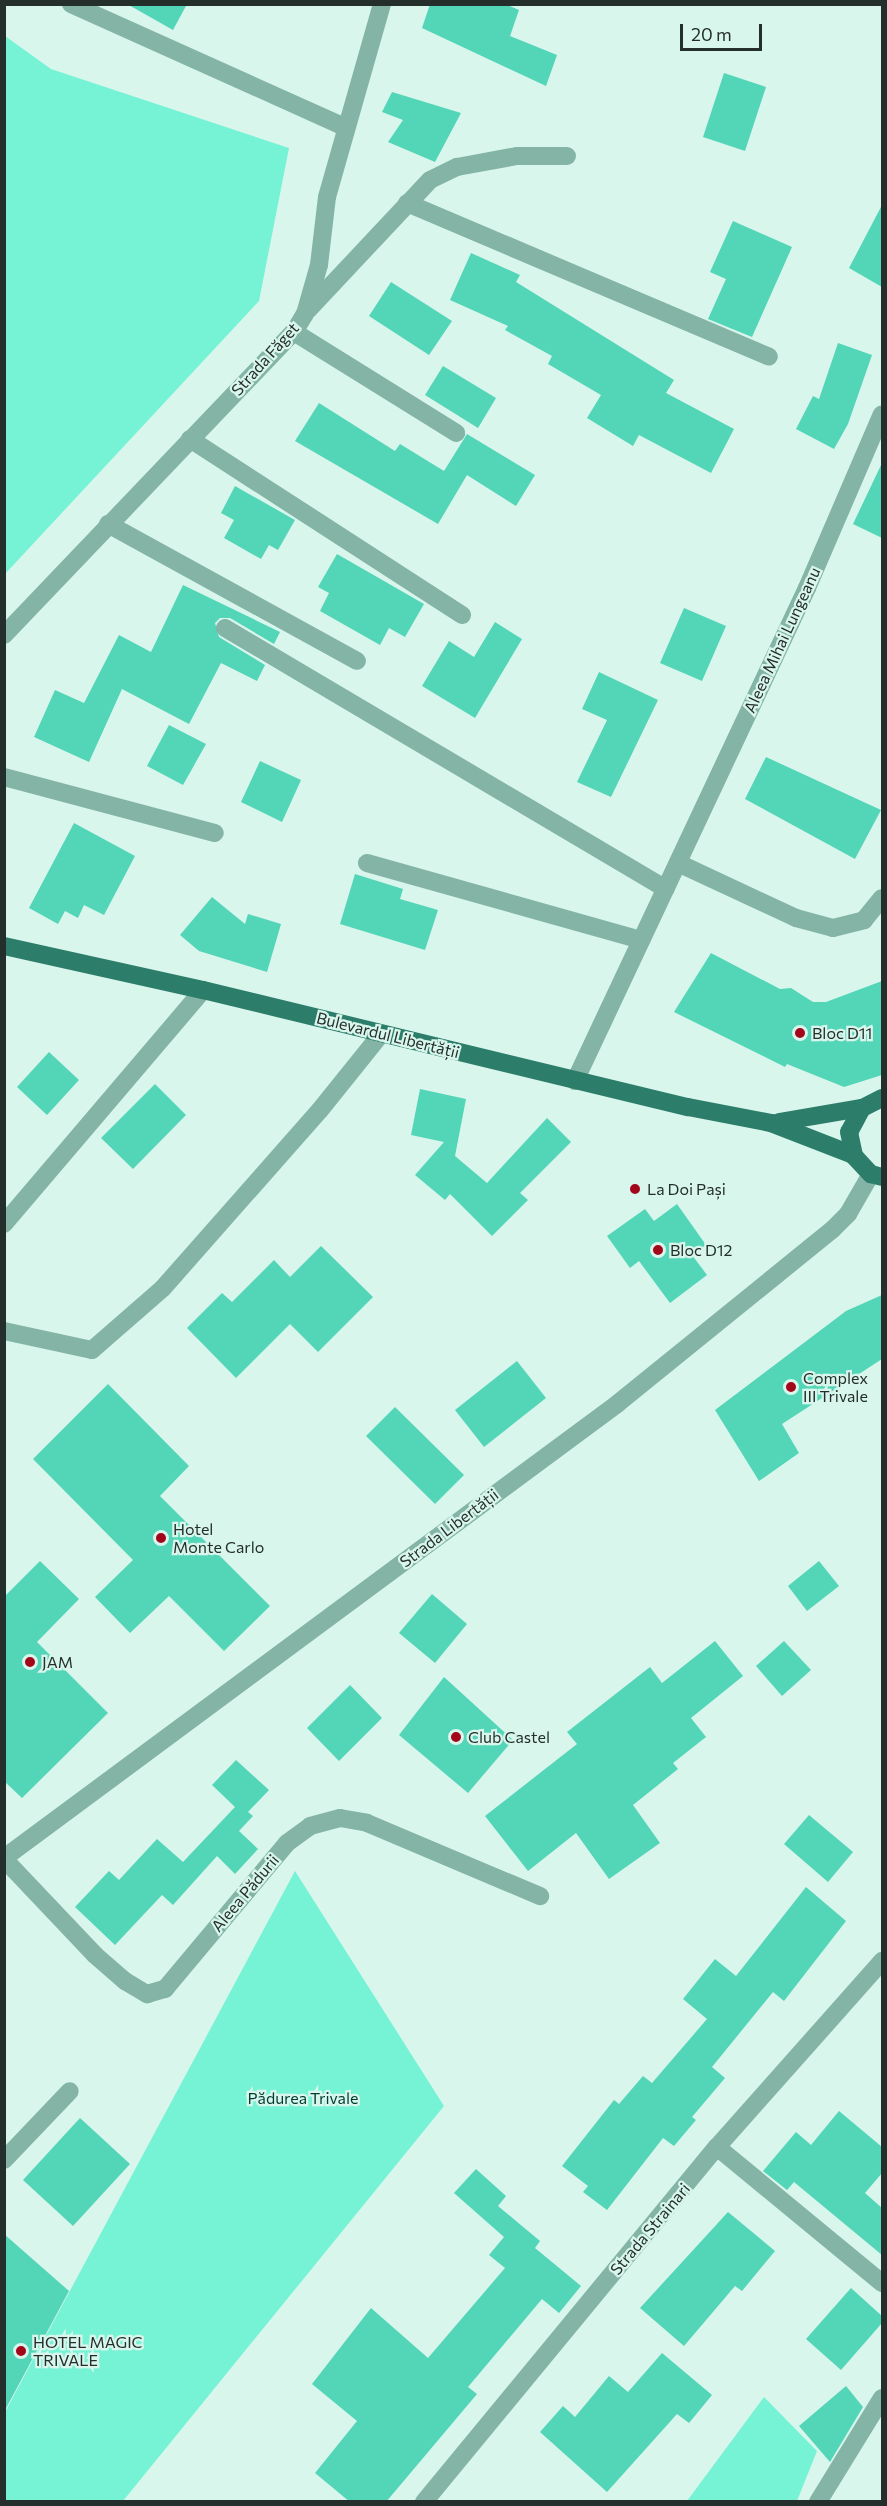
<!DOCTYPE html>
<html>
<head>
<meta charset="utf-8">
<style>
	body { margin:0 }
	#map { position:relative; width:887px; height:2506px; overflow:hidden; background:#d9f6ed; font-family:Commissioner,sans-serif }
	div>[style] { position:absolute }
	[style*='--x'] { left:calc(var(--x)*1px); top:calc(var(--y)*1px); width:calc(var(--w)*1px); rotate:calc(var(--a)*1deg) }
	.green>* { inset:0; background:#76f3d4 }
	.building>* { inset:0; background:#53d5b7 }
	.minor>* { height:18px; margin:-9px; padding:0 9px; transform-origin:9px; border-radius:9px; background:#83b4a5 }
	.major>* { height:18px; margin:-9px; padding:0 9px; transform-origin:9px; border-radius:9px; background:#2c7d6a }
	.dots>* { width:16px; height:16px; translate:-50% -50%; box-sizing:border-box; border:3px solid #d9f6ed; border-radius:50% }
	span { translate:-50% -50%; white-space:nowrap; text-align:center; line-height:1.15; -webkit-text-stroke:4.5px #d9f6ed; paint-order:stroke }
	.street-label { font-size:16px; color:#242f2c }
	.poi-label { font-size:16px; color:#242f2c }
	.left { translate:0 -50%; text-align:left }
	.park-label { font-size:16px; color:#003c30 }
	.frame { position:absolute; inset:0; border:6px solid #242f2c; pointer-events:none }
	.scale { position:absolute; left:680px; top:24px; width:82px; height:27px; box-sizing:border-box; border:3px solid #242f2c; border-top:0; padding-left:8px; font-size:18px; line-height:21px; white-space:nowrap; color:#242f2c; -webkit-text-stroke:4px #d9f6ed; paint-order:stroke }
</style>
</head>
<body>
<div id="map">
	<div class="green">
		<div style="clip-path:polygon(5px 36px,51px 69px,289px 148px,259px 301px,5px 574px)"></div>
		<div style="clip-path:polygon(295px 1871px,444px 2106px,123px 2501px,5px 2501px,5px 2412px)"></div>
		<div style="clip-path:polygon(764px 2397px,817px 2451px,797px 2501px,687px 2501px)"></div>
	</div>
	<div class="building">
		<div style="clip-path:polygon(127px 4px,187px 4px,173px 30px)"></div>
		<div style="clip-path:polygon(430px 4px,505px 4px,519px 10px,510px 36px,557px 55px,546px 86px,422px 28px)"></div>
		<div style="clip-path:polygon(724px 73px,766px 87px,745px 151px,703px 137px)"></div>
		<div style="clip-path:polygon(392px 92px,461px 113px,435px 162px,388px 142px,403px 120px,382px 112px)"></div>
		<div style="clip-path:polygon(882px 205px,882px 287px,849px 268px)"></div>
		<div style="clip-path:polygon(733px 221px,792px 247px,752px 337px,708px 319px,726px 279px,710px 272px)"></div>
		<div style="clip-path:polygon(471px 253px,520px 275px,516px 282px,674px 380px,666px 393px,734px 429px,711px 473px,639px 435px,633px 446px,587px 418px,601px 395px,548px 364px,552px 356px,505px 330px,508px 326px,450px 300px)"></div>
		<div style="clip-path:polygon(391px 282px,452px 321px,429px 355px,369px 316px)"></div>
		<div style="clip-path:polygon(838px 343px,872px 355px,848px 424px,834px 449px,796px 429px,813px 396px,819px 399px)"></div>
		<div style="clip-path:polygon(443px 366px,496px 398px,478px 428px,425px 395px)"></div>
		<div style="clip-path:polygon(319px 403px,395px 451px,400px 444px,444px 471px,467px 434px,535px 475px,516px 506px,467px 475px,438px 524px,295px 441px)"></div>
		<div style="clip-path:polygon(882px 463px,882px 538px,853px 524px)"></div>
		<div style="clip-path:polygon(235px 486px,295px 520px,278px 550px,269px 545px,261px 559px,224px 538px,234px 520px,221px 513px)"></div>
		<div style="clip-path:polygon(337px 554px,424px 604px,405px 637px,389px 628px,380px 645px,320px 611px,329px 593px,318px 587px)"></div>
		<div style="clip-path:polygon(183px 585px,280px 632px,274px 644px,230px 618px,220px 618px,215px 623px,219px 637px,265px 665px,257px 681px,221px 663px,189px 724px,122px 689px,89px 762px,34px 737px,55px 690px,84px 703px,119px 635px,151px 652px)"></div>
		<div style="clip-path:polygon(684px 608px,726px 626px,702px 681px,660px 663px)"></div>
		<div style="clip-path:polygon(495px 622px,522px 639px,475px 718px,422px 686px,449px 641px,474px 657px)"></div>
		<div style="clip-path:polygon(599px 672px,658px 700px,611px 797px,577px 782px,607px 720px,582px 709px)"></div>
		<div style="clip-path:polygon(169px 725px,206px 744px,183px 785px,147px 766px)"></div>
		<div style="clip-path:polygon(766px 757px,881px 810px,855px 859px,745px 799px)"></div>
		<div style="clip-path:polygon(260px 761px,301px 780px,282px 822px,241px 802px)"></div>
		<div style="clip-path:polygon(74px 823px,135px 856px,104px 915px,84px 905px,78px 918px,65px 911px,58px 924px,29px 908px)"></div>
		<div style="clip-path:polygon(355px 874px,403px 889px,400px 899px,438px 910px,425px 950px,340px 924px)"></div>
		<div style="clip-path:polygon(212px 897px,245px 924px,248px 914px,281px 924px,267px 972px,199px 951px,180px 935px)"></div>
		<div style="clip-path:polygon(711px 953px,780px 989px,791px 988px,813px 1002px,826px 1002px,882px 981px,882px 1075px,844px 1087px,787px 1064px,785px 1067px,674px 1012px)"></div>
		<div style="clip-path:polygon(49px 1052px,79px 1080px,47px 1115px,17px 1087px)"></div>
		<div style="clip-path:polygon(155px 1084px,186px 1115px,133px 1169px,101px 1138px)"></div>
		<div style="clip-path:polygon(420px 1089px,466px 1099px,455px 1156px,487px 1183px,547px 1118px,571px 1142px,520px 1193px,528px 1200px,492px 1236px,450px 1194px,445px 1200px,415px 1175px,444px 1142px,411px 1135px)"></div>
		<div style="clip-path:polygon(677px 1204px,706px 1245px,692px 1255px,707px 1275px,670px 1303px,639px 1261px,630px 1268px,607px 1236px,645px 1209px,654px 1221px)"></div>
		<div style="clip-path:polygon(321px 1246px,373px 1297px,318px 1352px,290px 1324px,236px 1378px,187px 1328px,222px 1293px,232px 1302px,274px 1260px,290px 1277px)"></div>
		<div style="clip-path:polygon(882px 1295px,882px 1359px,782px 1424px,799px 1453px,759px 1481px,715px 1410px,846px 1311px)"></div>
		<div style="clip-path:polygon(517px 1361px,546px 1398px,484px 1447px,455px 1410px)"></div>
		<div style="clip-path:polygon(108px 1384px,189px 1466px,160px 1496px,270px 1606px,224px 1651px,169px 1596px,130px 1633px,95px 1597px,133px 1560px,33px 1459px)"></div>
		<div style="clip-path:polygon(395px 1407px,464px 1475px,435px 1504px,366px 1436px)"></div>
		<div style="clip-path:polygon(40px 1561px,79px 1599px,37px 1642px,108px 1713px,22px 1798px,4px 1781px,4px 1597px)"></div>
		<div style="clip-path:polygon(819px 1561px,839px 1586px,807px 1611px,788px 1586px)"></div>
		<div style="clip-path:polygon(432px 1594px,467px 1624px,435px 1663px,399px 1633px)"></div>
		<div style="clip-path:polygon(715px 1641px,743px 1676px,691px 1718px,706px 1737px,673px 1763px,678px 1769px,633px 1805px,660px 1843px,609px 1879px,576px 1833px,528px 1871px,485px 1816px,577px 1744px,567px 1732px,650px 1667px,662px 1683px)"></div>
		<div style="clip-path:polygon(784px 1641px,811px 1670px,782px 1696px,756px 1666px)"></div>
		<div style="clip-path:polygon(444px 1677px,513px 1740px,468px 1793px,399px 1735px)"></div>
		<div style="clip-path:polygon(350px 1685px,382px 1718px,339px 1761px,307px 1728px)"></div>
		<div style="clip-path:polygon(236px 1760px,269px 1790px,248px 1812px,253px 1816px,239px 1831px,258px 1849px,235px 1874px,217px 1856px,173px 1905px,162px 1895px,115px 1945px,75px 1907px,109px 1871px,119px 1880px,157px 1839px,183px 1862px,235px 1807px,212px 1785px)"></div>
		<div style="clip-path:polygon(809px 1815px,853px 1852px,828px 1882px,784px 1844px)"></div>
		<div style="clip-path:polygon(806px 1887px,846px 1921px,784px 2001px,773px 1992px,712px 2067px,725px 2078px,692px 2117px,696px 2120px,674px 2146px,663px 2138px,607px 2210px,583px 2192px,588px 2186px,562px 2166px,614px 2100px,619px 2104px,643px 2076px,652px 2083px,707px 2019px,683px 1999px,715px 1959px,736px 1976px)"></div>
		<div style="clip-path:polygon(839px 2111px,882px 2147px,882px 2173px,865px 2193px,882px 2208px,882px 2255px,794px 2182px,787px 2190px,763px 2171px,796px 2132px,811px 2145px)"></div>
		<div style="clip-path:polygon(80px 2118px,130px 2164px,73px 2226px,23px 2180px)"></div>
		<div style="clip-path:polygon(476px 2169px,506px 2196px,498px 2206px,540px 2241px,535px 2248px,581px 2286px,559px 2313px,542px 2299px,468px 2387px,477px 2394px,386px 2502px,350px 2502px,315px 2473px,357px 2421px,312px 2384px,371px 2308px,428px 2358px,505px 2268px,489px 2255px,504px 2237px,454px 2193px)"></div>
		<div style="clip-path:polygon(728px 2212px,775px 2251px,742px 2291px,735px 2286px,684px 2346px,640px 2308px)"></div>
		<div style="clip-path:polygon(4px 2234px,69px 2291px,4px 2412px)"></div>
		<div style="clip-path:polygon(851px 2288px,882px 2316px,882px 2323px,841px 2370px,806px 2339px)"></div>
		<div style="clip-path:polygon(662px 2353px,712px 2395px,689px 2423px,677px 2414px,607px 2492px,540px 2432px,563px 2406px,575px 2417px,609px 2376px,628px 2392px)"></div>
		<div style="clip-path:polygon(846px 2386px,863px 2407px,830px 2462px,799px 2426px)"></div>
	</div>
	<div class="minor">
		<div style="--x:71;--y:4;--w:300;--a:24.2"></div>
		<div style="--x:407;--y:203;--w:393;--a:23"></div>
		<div style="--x:308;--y:310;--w:178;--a:-46.8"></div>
		<div style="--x:430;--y:180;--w:30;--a:-26"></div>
		<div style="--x:457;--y:167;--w:61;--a:-10.4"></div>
		<div style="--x:517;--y:156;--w:50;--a:0"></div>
		<div style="--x:294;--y:332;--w:191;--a:31.9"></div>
		<div style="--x:190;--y:439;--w:324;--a:32.9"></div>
		<div style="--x:108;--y:524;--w:284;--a:28.8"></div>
		<div style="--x:225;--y:628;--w:512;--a:30.62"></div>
		<div style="--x:4;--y:635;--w:419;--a:-46.3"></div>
		<div style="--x:294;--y:332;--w:21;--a:-59"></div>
		<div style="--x:305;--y:314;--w:51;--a:-74.1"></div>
		<div style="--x:319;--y:265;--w:68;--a:-83.3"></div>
		<div style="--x:327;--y:197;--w:201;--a:-74.1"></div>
		<div style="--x:4;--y:777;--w:218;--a:14.9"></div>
		<div style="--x:367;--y:863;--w:285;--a:15.7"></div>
		<div style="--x:678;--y:863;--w:130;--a:25"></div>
		<div style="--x:796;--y:918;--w:38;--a:15"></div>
		<div style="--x:833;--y:928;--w:32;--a:-14"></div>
		<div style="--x:864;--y:920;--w:28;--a:-51"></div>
		<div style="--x:575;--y:1081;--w:545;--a:-64.8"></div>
		<div style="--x:807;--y:588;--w:189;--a:-66.7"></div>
		<div style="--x:4;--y:1224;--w:307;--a:-49.6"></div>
		<div style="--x:4;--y:1331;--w:90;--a:12.2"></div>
		<div style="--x:92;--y:1350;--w:94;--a:-41.1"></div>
		<div style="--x:163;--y:1288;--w:237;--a:-48.6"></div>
		<div style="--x:320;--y:1110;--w:97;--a:-51.2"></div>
		<div style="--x:4;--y:1858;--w:763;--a:-36.52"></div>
		<div style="--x:617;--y:1404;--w:278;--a:-39"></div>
		<div style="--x:833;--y:1229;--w:21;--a:-45"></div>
		<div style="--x:848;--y:1214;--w:46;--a:-60.1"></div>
		<div style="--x:4;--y:1859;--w:132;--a:46.5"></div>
		<div style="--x:95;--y:1955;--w:40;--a:41"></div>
		<div style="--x:125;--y:1981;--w:26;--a:31"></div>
		<div style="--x:147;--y:1994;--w:19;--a:-16"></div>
		<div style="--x:165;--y:1989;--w:190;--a:-50.1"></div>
		<div style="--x:287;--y:1843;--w:29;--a:-36"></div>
		<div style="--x:310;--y:1826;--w:31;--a:-15"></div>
		<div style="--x:340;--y:1818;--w:27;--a:10"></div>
		<div style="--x:367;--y:1823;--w:188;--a:22.9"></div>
		<div style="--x:717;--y:2147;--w:214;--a:39.5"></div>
		<div style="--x:4;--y:2160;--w:95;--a:-46.3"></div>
		<div style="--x:424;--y:2502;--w:460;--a:-50.5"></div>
		<div style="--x:717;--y:2147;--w:249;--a:-48.4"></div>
		<div style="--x:818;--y:2502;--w:122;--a:-58.4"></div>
	</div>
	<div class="major">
		<div style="--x:4;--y:946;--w:204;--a:12.5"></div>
		<div style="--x:203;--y:990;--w:499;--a:13.6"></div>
		<div style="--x:688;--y:1107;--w:85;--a:10.9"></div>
		<div style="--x:771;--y:1123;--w:88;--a:21.3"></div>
		<div style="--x:882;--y:1098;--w:22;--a:153"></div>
		<div style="--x:862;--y:1108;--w:27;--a:118"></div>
		<div style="--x:849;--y:1132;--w:25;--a:78"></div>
		<div style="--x:854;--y:1156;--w:25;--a:47"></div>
		<div style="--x:871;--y:1174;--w:11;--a:15"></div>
		<div style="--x:779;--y:1122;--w:84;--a:-9.6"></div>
	</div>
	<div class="dots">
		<div style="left:800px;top:1033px;background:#a3061b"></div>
		<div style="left:635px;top:1189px;background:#a3061b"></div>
		<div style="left:658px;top:1250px;background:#a3061b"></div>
		<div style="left:791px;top:1387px;background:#a3061b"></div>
		<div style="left:161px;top:1538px;background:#a3061b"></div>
		<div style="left:30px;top:1662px;background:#a3061b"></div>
		<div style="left:456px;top:1737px;background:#a3061b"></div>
		<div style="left:21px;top:2351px;background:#a3061b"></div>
	</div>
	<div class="street-label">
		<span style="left:265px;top:359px;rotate:-48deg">Strada Făget</span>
		<span style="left:782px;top:640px;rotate:-65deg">Aleea Mihai Lungeanu</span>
		<span style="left:388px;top:1035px;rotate:14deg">Bulevardul Libertății</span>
		<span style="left:449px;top:1528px;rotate:-37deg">Strada Libertății</span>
		<span style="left:245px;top:1893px;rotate:-50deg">Aleea Pădurii</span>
		<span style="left:650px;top:2229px;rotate:-50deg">Strada Strainari</span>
	</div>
	<div class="poi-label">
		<span class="left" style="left:812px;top:1033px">Bloc D11</span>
		<span class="left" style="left:647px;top:1189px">La Doi Pași</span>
		<span class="left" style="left:670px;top:1250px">Bloc D12</span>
		<span class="left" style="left:803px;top:1387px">Complex<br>III Trivale</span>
		<span class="left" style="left:173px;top:1538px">Hotel<br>Monte Carlo</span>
		<span class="left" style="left:42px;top:1662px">JAM</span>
		<span class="left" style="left:468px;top:1737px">Club Castel</span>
		<span class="left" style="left:33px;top:2351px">HOTEL MAGIC<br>TRIVALE</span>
	</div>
	<div class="park-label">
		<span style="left:303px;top:2098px">Pădurea Trivale</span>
	</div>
	<div class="frame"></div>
	<div class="scale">20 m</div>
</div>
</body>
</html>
